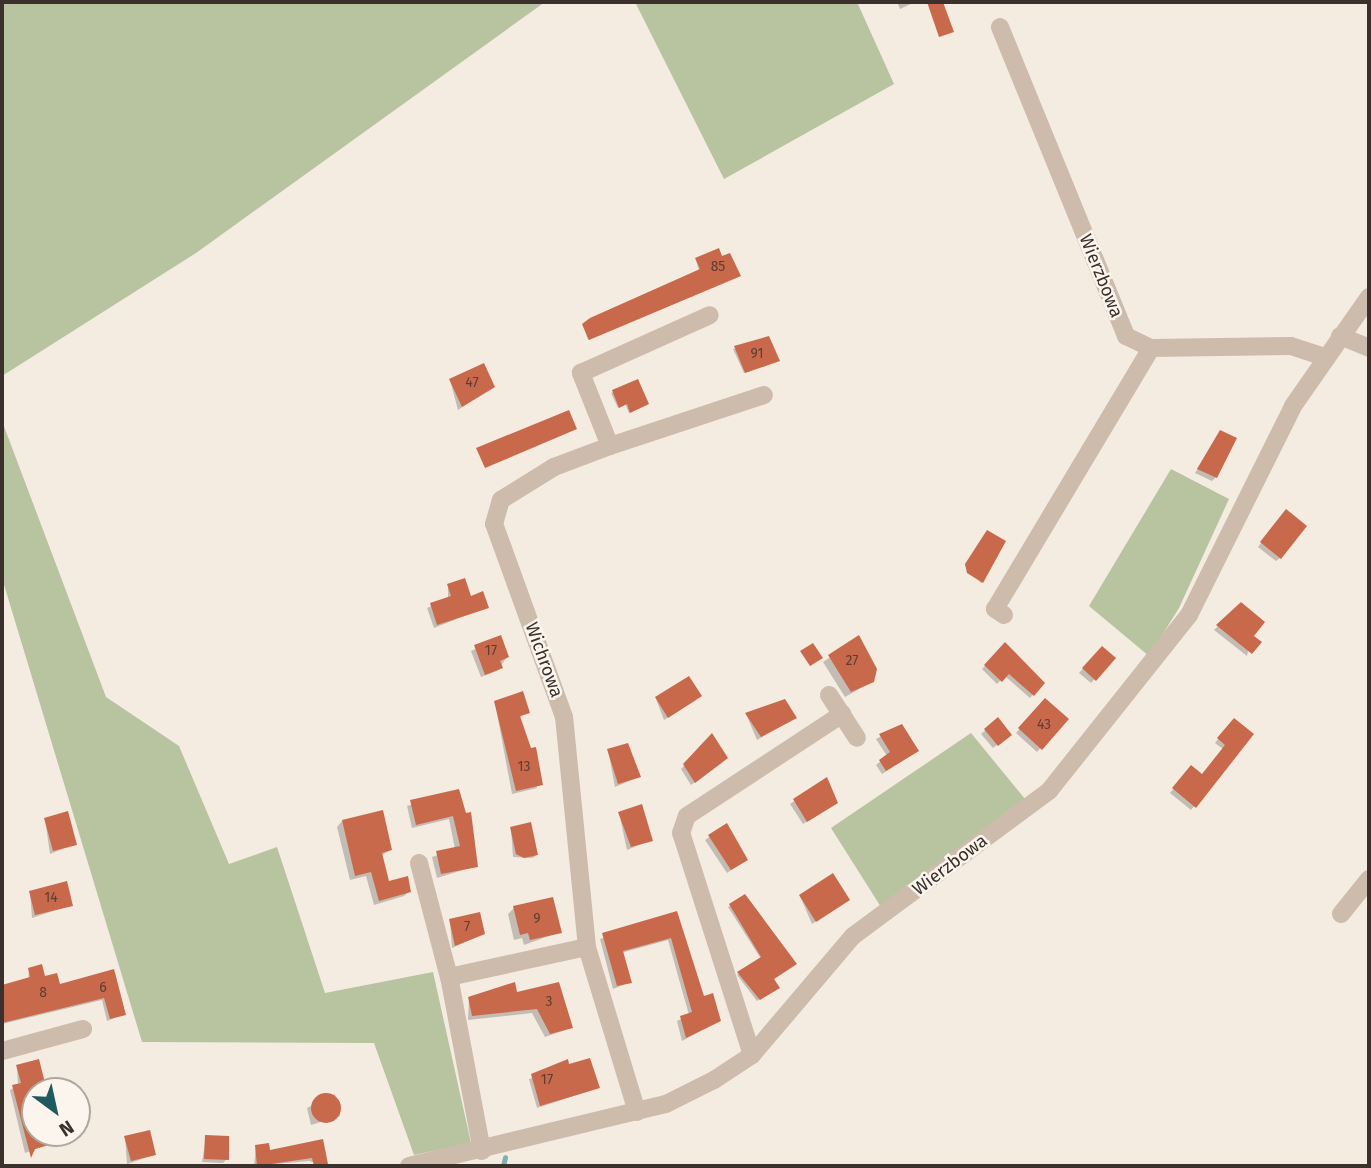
<!DOCTYPE html>
<html>
<head>
<meta charset="utf-8">
<style>
	body { margin:0 }
	#map { position:relative; width:1371px; height:1168px; overflow:hidden; background:#f4ebe1; font-family:"Fira Sans",sans-serif }
	div>[style] { position:absolute }
	[style*='--x'] { left:calc(var(--x)*1px); top:calc(var(--y)*1px); width:calc(var(--w)*1px); rotate:calc(var(--a)*1deg) }
	.green>* { inset:0; background:#b8c4a0 }
	.shadow>* { inset:0; background:#0003 }
	.stream>* { height:5px; margin:-2.5px; padding:0 2.5px; transform-origin:2.5px; border-radius:2.5px; background:#7fb0b2 }
	.building>* { inset:0; background:#c8694b }
	.round { border-radius:50% }
	.minor>* { height:18px; margin:-9px; padding:0 9px; transform-origin:9px; border-radius:9px; background:#cdbbac }
	span { translate:-50% -50%; white-space:nowrap; text-align:center; line-height:1.15; -webkit-text-stroke:5px #fbf5ee; paint-order:stroke }
	.number-label { font-size:14px; color:#5e3e33 }
	.number-label span { -webkit-text-stroke-width:0 }
	.street-label { font-size:18px; color:#3b302b }
	.frame { position:absolute; inset:0; border:4px solid #3b302b; pointer-events:none }
	.north { position:absolute; left:21px; top:1077px; width:70px; height:70px; box-sizing:border-box; background:#fbf5ee; border:2px solid #aea6a0; border-radius:50%; rotate:147deg; font-size:19px; font-weight:700; line-height:28px; text-align:center; color:#3b302b }
	.north::after { content:''; display:block; margin:auto; width:24px; height:32px; background:#1f5a5e; clip-path:polygon(50% 0,100% 100%,50% 72%,0 100%) }
</style>
</head>
<body>
<div id="map">
	<div class="green">
		<div style="clip-path:polygon(2px 2px,545px 2px,196px 253px,2px 376px)"></div>
		<div style="clip-path:polygon(635px 2px,857px 2px,894px 84px,724px 179px)"></div>
		<div style="clip-path:polygon(2px 421px,106px 697px,179px 746px,229px 864px,277px 847px,325px 993px,433px 972px,471px 1143px,414px 1155px,374px 1043px,142px 1042px,2px 578px)"></div>
		<div style="clip-path:polygon(1171px 469px,1229px 499px,1179px 608px,1149px 656px,1089px 606px)"></div>
		<div style="clip-path:polygon(971px 733px,1025px 799px,881px 907px,831px 828px)"></div>
	</div>
	<div class="shadow">
		<div style="clip-path:polygon(897px 2px,915px 2px,900px 9px)"></div>
		<div style="clip-path:polygon(722px 259px,737px 277px,588px 340px,583px 326px,699px 271px,696px 260px)"></div>
		<div style="clip-path:polygon(768px 338px,778px 361px,744px 373px,733px 349px)"></div>
		<div style="clip-path:polygon(450px 380px,493px 387px,458px 410px)"></div>
		<div style="clip-path:polygon(637px 381px,646px 405px,629px 413px,625px 404px,618px 408px,611px 393px)"></div>
		<div style="clip-path:polygon(1217px 436px,1216px 477px,1212px 481px,1195px 473px)"></div>
		<div style="clip-path:polygon(1283px 515px,1280px 558px,1276px 561px,1258px 547px)"></div>
		<div style="clip-path:polygon(986px 533px,982px 582px,981px 583px,965px 566px)"></div>
		<div style="clip-path:polygon(448px 585px,487px 607px,434px 628px,427px 608px,448px 599px)"></div>
		<div style="clip-path:polygon(1241px 604px,1251px 636px,1247px 656px,1214px 630px)"></div>
		<div style="clip-path:polygon(500px 638px,507px 657px,497px 671px,481px 677px,471px 651px)"></div>
		<div style="clip-path:polygon(859px 638px,873px 681px,845px 697px,823px 662px)"></div>
		<div style="clip-path:polygon(1005px 645px,1043px 683px,1030px 698px,1005px 676px,997px 684px,982px 669px)"></div>
		<div style="clip-path:polygon(1102px 648px,1114px 658px,1091px 683px,1079px 673px)"></div>
		<div style="clip-path:polygon(656px 699px,696px 700px,664px 720px)"></div>
		<div style="clip-path:polygon(1045px 700px,1066px 719px,1037px 752px,1016px 733px)"></div>
		<div style="clip-path:polygon(495px 703px,528px 712px,519px 718px,537px 788px,512px 794px)"></div>
		<div style="clip-path:polygon(746px 714px,795px 718px,757px 740px)"></div>
		<div style="clip-path:polygon(997px 720px,1006px 738px,993px 748px,981px 734px)"></div>
		<div style="clip-path:polygon(1230px 724px,1251px 735px,1191px 810px,1170px 793px,1188px 771px,1202px 776px,1223px 749px,1215px 743px)"></div>
		<div style="clip-path:polygon(901px 726px,913px 754px,882px 774px,876px 765px,887px 756px,876px 739px)"></div>
		<div style="clip-path:polygon(712px 736px,723px 762px,691px 785px,681px 769px)"></div>
		<div style="clip-path:polygon(608px 750px,639px 777px,615px 787px)"></div>
		<div style="clip-path:polygon(826px 780px,832px 806px,803px 824px,790px 804px)"></div>
		<div style="clip-path:polygon(458px 791px,476px 866px,437px 878px,432px 857px,455px 849px,449px 819px,412px 828px,407px 806px)"></div>
		<div style="clip-path:polygon(619px 813px,651px 840px,627px 850px)"></div>
		<div style="clip-path:polygon(45px 819px,75px 844px,50px 854px)"></div>
		<div style="clip-path:polygon(342px 821px,390px 850px,381px 856px,387px 883px,410px 891px,404px 896px,374px 905px,366px 876px,350px 880px,337px 827px)"></div>
		<div style="clip-path:polygon(726px 826px,742px 863px,727px 873px,705px 840px)"></div>
		<div style="clip-path:polygon(511px 828px,536px 855px,533px 858px,513px 857px)"></div>
		<div style="clip-path:polygon(30px 892px,71px 905px,32px 918px)"></div>
		<div style="clip-path:polygon(745px 896px,795px 964px,772px 979px,778px 987px,757px 1001px,737px 975px,761px 959px,728px 907px)"></div>
		<div style="clip-path:polygon(800px 896px,844px 903px,812px 924px)"></div>
		<div style="clip-path:polygon(514px 908px,560px 932px,524px 945px,522px 938px,514px 940px,508px 914px)"></div>
		<div style="clip-path:polygon(676px 914px,703px 998px,719px 1021px,682px 1041px,677px 1021px,689px 1015px,668px 940px,621px 953px,630px 982px,613px 989px,600px 939px)"></div>
		<div style="clip-path:polygon(450px 921px,483px 934px,452px 948px)"></div>
		<div style="clip-path:polygon(29px 970px,59px 986px,113px 971px,124px 1014px,107px 1021px,102px 1000px,2px 1024px,2px 987px,28px 980px)"></div>
		<div style="clip-path:polygon(516px 994px,571px 1028px,545px 1037px,532px 1013px,468px 1020px,469px 998px)"></div>
		<div style="clip-path:polygon(17px 1067px,45px 1091px,35px 1091px,35px 1133px,55px 1133px,57px 1141px,25px 1153px,10px 1090px,18px 1085px)"></div>
		<div style="clip-path:polygon(568px 1067px,598px 1088px,537px 1108px,529px 1079px)"></div>
		<div style="clip-path:polygon(335px 1094px,340px 1116px,311px 1125px,307px 1108px)"></div>
		<div style="clip-path:polygon(125px 1137px,154px 1155px,127px 1164px)"></div>
		<div style="clip-path:polygon(206px 1137px,227px 1159px,223px 1163px,202px 1162px)"></div>
		<div style="clip-path:polygon(321px 1141px,324px 1166px,309px 1161px,254px 1166px,256px 1146px,268px 1152px)"></div>
	</div>
	<div class="stream">
		<div style="--x:503;--y:1166;--w:9;--a:-77"></div>
	</div>
	<div class="building">
		<div style="clip-path:polygon(927px 2px,943px 2px,954px 32px,939px 37px)"></div>
		<div style="clip-path:polygon(719px 248px,722px 256px,730px 253px,741px 276px,589px 340px,582px 324px,590px 318px,700px 269px,695px 258px)"></div>
		<div style="clip-path:polygon(769px 336px,780px 361px,745px 373px,734px 346px)"></div>
		<div style="clip-path:polygon(484px 363px,495px 387px,462px 407px,449px 379px)"></div>
		<div style="clip-path:polygon(638px 379px,649px 404px,630px 413px,627px 404px,619px 408px,612px 390px)"></div>
		<div style="clip-path:polygon(569px 410px,577px 429px,485px 468px,476px 448px)"></div>
		<div style="clip-path:polygon(1220px 430px,1237px 438px,1217px 478px,1197px 469px)"></div>
		<div style="clip-path:polygon(1286px 509px,1307px 526px,1281px 559px,1260px 542px)"></div>
		<div style="clip-path:polygon(987px 530px,1006px 541px,983px 583px,967px 573px,965px 564px)"></div>
		<div style="clip-path:polygon(465px 578px,471px 596px,483px 591px,489px 608px,437px 625px,430px 603px,451px 596px,447px 584px)"></div>
		<div style="clip-path:polygon(1241px 602px,1265px 622px,1254px 636px,1262px 642px,1252px 654px,1216px 625px)"></div>
		<div style="clip-path:polygon(501px 635px,509px 657px,500px 661px,503px 668px,485px 675px,474px 645px)"></div>
		<div style="clip-path:polygon(859px 635px,877px 669px,874px 682px,851px 692px,828px 655px)"></div>
		<div style="clip-path:polygon(1005px 642px,1045px 683px,1034px 696px,1009px 674px,1002px 682px,984px 665px)"></div>
		<div style="clip-path:polygon(813px 643px,823px 658px,810px 666px,800px 651px)"></div>
		<div style="clip-path:polygon(1102px 646px,1116px 658px,1096px 681px,1082px 668px)"></div>
		<div style="clip-path:polygon(689px 676px,702px 696px,668px 718px,655px 697px)"></div>
		<div style="clip-path:polygon(523px 691px,530px 713px,520px 716px,531px 748px,536px 747px,543px 785px,516px 791px,494px 701px)"></div>
		<div style="clip-path:polygon(1045px 698px,1069px 719px,1042px 750px,1018px 728px)"></div>
		<div style="clip-path:polygon(785px 699px,797px 718px,761px 737px,745px 713px)"></div>
		<div style="clip-path:polygon(998px 717px,1012px 735px,998px 746px,984px 729px)"></div>
		<div style="clip-path:polygon(1234px 718px,1254px 734px,1196px 808px,1172px 788px,1191px 765px,1202px 774px,1225px 745px,1217px 738px)"></div>
		<div style="clip-path:polygon(902px 724px,919px 751px,886px 771px,879px 760px,890px 752px,879px 734px)"></div>
		<div style="clip-path:polygon(712px 733px,728px 758px,695px 783px,683px 764px)"></div>
		<div style="clip-path:polygon(628px 743px,641px 777px,618px 784px,607px 749px)"></div>
		<div style="clip-path:polygon(827px 777px,838px 803px,807px 822px,793px 799px)"></div>
		<div style="clip-path:polygon(459px 789px,466px 813px,471px 812px,478px 867px,441px 874px,436px 851px,460px 846px,453px 816px,416px 825px,410px 800px)"></div>
		<div style="clip-path:polygon(642px 804px,653px 841px,631px 847px,618px 812px)"></div>
		<div style="clip-path:polygon(383px 810px,392px 850px,382px 853px,389px 881px,408px 876px,411px 892px,379px 901px,371px 872px,355px 876px,342px 820px)"></div>
		<div style="clip-path:polygon(68px 811px,77px 845px,53px 851px,44px 818px)"></div>
		<div style="clip-path:polygon(531px 822px,538px 855px,524px 858px,516px 854px,510px 827px)"></div>
		<div style="clip-path:polygon(727px 823px,748px 860px,731px 870px,708px 835px)"></div>
		<div style="clip-path:polygon(833px 873px,850px 900px,816px 922px,799px 895px)"></div>
		<div style="clip-path:polygon(67px 881px,73px 906px,35px 915px,29px 891px)"></div>
		<div style="clip-path:polygon(745px 894px,797px 964px,774px 979px,780px 988px,760px 1000px,737px 972px,761px 957px,729px 904px)"></div>
		<div style="clip-path:polygon(553px 897px,562px 933px,530px 940px,528px 933px,520px 935px,513px 906px)"></div>
		<div style="clip-path:polygon(677px 911px,704px 996px,713px 993px,721px 1021px,686px 1038px,680px 1016px,692px 1012px,671px 938px,623px 951px,632px 983px,617px 986px,602px 933px)"></div>
		<div style="clip-path:polygon(480px 912px,485px 934px,455px 946px,449px 919px)"></div>
		<div style="clip-path:polygon(42px 964px,45px 976px,57px 973px,60px 984px,114px 969px,126px 1015px,110px 1019px,104px 998px,2px 1023px,2px 985px,30px 977px,28px 968px)"></div>
		<div style="clip-path:polygon(515px 982px,517px 992px,559px 982px,573px 1028px,550px 1034px,537px 1009px,472px 1016px,468px 997px)"></div>
		<div style="clip-path:polygon(590px 1058px,600px 1088px,540px 1106px,531px 1074px,568px 1059px,569px 1064px)"></div>
		<div style="clip-path:polygon(39px 1059px,47px 1091px,35px 1091px,35px 1133px,76px 1137px,35px 1149px,31px 1158px,12px 1085px,21px 1083px,16px 1065px)"></div>
		<div class="round" style="left:311px;top:1093px;width:30px;height:30px"></div>
		<div style="clip-path:polygon(150px 1130px,156px 1155px,131px 1161px,124px 1136px)"></div>
		<div style="clip-path:polygon(205px 1135px,229px 1136px,229px 1160px,204px 1159px)"></div>
		<div style="clip-path:polygon(323px 1139px,328px 1164px,314px 1166px,312px 1158px,257px 1166px,255px 1145px,269px 1143px,270px 1150px)"></div>
	</div>
	<div class="minor">
		<div style="--x:1000;--y:27;--w:334;--a:67.8"></div>
		<div style="--x:1126;--y:336;--w:28;--a:26"></div>
		<div style="--x:1151;--y:348;--w:140;--a:-0.8"></div>
		<div style="--x:1291;--y:346;--w:35;--a:18"></div>
		<div style="--x:1340;--y:336;--w:31;--a:22"></div>
		<div style="--x:610;--y:446;--w:162;--a:-18.3"></div>
		<div style="--x:1004;--y:615;--w:11;--a:-146"></div>
		<div style="--x:995;--y:609;--w:304;--a:-59.1"></div>
		<div style="--x:829;--y:695;--w:51;--a:56.9"></div>
		<div style="--x:419;--y:863;--w:118;--a:75.3"></div>
		<div style="--x:1341;--y:914;--w:45;--a:-51.3"></div>
		<div style="--x:2;--y:1051;--w:84;--a:-15.2"></div>
		<div style="--x:752;--y:1055;--w:233;--a:-107.7"></div>
		<div style="--x:681;--y:833;--w:18;--a:-71"></div>
		<div style="--x:687;--y:816;--w:186;--a:-33.3"></div>
		<div style="--x:637;--y:1112;--w:172;--a:-106.9"></div>
		<div style="--x:587;--y:947;--w:231;--a:-95.7"></div>
		<div style="--x:564;--y:717;--w:205;--a:-109.9"></div>
		<div style="--x:494;--y:524;--w:25;--a:-74"></div>
		<div style="--x:501;--y:500;--w:62;--a:-31.9"></div>
		<div style="--x:554;--y:467;--w:60;--a:-20.6"></div>
		<div style="--x:610;--y:446;--w:79;--a:-111.7"></div>
		<div style="--x:581;--y:373;--w:141;--a:-24.2"></div>
		<div style="--x:482;--y:1151;--w:177;--a:-100.7"></div>
		<div style="--x:449;--y:977;--w:141;--a:-12.3"></div>
		<div style="--x:409;--y:1166;--w:264;--a:-13.6"></div>
		<div style="--x:666;--y:1104;--w:54;--a:-26.6"></div>
		<div style="--x:714;--y:1080;--w:45;--a:-33.3"></div>
		<div style="--x:752;--y:1055;--w:156;--a:-49.7"></div>
		<div style="--x:853;--y:936;--w:244;--a:-36.5"></div>
		<div style="--x:1049;--y:791;--w:225;--a:-51.5"></div>
		<div style="--x:1189;--y:615;--w:233;--a:-63.5"></div>
		<div style="--x:1293;--y:406;--w:133;--a:-55.1"></div>
	</div>
	<div class="number-label">
		<span style="left:718px;top:267px">85</span>
		<span style="left:757px;top:354px">91</span>
		<span style="left:472px;top:383px">47</span>
		<span style="left:491px;top:651px">17</span>
		<span style="left:852px;top:661px">27</span>
		<span style="left:1044px;top:725px">43</span>
		<span style="left:524px;top:767px">13</span>
		<span style="left:51px;top:898px">14</span>
		<span style="left:537px;top:919px">9</span>
		<span style="left:467px;top:927px">7</span>
		<span style="left:103px;top:988px">6</span>
		<span style="left:43px;top:993px">8</span>
		<span style="left:549px;top:1002px">3</span>
		<span style="left:547px;top:1080px">17</span>
	</div>
	<div class="street-label">
		<span style="left:1101px;top:276px;rotate:68deg">Wierzbowa</span>
		<span style="left:544px;top:660px;rotate:70deg">Wichrowa</span>
		<span style="left:950px;top:865px;rotate:-37deg">Wierzbowa</span>
	</div>
	<div class="frame"></div>
	<div class="north">N</div>
</div>
</body>
</html>
